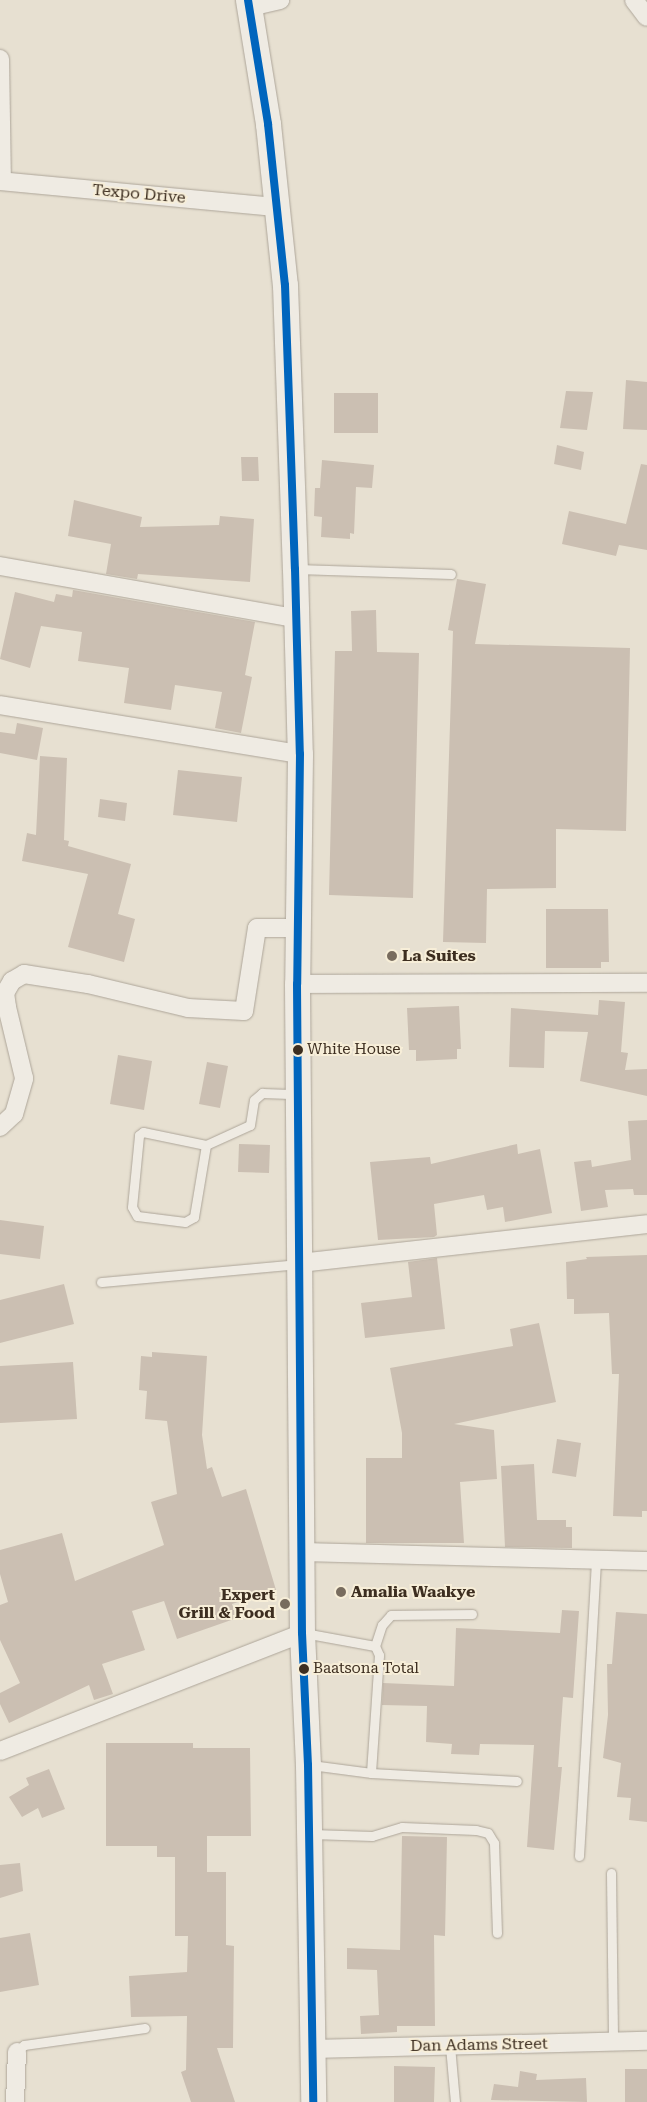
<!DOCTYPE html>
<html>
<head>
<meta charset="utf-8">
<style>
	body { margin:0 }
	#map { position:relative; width:647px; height:2102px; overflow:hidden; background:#e7e0d1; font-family:"Roboto Serif",serif }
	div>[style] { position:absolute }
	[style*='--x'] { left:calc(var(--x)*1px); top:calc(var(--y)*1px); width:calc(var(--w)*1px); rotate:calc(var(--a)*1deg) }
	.building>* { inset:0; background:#cbbfb2 }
	.roads { filter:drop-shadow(0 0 1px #ada599) drop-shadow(0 0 1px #ada599) }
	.service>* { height:9px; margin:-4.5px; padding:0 4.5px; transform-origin:4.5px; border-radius:4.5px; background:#efebe3 }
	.minor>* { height:18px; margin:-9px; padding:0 9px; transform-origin:9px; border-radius:9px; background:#efebe3 }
	.secondary>* { height:25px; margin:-12.5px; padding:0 12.5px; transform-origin:12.5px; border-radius:12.5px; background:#efebe3 }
	.bus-1>* { height:8px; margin:-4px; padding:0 4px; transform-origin:4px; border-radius:4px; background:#0065bd }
	.dots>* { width:14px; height:14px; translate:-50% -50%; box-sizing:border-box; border:2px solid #f7eed8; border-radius:50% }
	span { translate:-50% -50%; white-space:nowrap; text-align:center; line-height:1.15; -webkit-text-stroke:4px #f7eed8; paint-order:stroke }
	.bus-label { font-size:15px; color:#3d2e20 }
	.left { translate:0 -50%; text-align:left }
	.street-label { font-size:16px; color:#3d2e20 }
	.poi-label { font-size:16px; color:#3d2e20; font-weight:700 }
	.right { translate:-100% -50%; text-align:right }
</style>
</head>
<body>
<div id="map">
	<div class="building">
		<div style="clip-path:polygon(626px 380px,647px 382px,647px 430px,623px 429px)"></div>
		<div style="clip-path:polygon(566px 391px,593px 392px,587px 430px,560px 428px)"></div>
		<div style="clip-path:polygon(334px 393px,378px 393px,378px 433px,334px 433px)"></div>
		<div style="clip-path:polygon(557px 445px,584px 452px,581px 470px,554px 464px)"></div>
		<div style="clip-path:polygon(241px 457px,258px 457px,259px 481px,242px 481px)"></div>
		<div style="clip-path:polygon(322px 460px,374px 465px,372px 488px,356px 487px,354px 534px,350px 533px,350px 539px,321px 537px,322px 517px,314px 516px,315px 488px,320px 488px)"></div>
		<div style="clip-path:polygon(641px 464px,647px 465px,647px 550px,619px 545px,616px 556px,562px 544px,569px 511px,626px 524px)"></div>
		<div style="clip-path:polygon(74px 500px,142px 517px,140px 527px,219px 525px,220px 516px,254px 519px,250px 582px,138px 574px,137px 579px,106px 574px,111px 544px,68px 536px)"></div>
		<div style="clip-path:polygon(457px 579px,486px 584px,475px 644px,630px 648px,626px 831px,556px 829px,556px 888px,487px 889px,486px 943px,443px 942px,453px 631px,448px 630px)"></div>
		<div style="clip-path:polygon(73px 590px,255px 622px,245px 675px,252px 677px,241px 733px,215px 728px,222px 692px,175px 685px,171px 710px,124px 703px,129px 668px,78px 661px,82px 632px,41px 626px,30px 668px,0 659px,15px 592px,54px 602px,56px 594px,72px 597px)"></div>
		<div style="clip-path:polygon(376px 610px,377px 652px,419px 653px,413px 898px,329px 895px,335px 651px,352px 651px,351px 611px)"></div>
		<div style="clip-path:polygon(17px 723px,43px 728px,37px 760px,0 753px,0 732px,15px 734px)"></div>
		<div style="clip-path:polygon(40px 756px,67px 758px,64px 840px,69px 841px,68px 846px,131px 864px,118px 914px,135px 919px,124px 962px,68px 947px,88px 874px,22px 861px,27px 833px,36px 835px)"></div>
		<div style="clip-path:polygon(178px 770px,242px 777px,237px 822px,173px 815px)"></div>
		<div style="clip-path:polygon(100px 799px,127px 803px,125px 821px,98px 817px)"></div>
		<div style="clip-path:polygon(546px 909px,608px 909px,609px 962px,601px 962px,601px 968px,546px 968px)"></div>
		<div style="clip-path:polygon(599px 1000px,625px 1002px,621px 1052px,628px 1053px,625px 1070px,647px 1069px,647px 1096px,580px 1081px,588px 1032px,545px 1031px,544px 1068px,509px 1067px,511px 1008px,598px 1015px)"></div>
		<div style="clip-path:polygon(459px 1006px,461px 1049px,457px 1049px,457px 1059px,416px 1061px,416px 1050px,409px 1050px,407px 1008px)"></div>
		<div style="clip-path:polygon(118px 1055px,152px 1061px,144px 1110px,110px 1104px)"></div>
		<div style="clip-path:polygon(207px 1062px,228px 1066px,220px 1108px,199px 1104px)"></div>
		<div style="clip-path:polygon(647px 1120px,647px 1195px,634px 1195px,633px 1189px,605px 1190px,608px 1207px,581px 1211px,574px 1162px,591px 1160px,592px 1167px,631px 1160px,628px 1121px)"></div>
		<div style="clip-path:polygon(239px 1144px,270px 1145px,269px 1173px,238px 1172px)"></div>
		<div style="clip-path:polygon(517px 1144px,518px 1154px,540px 1149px,552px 1213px,505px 1222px,503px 1207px,487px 1210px,484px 1195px,434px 1204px,437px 1235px,434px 1237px,378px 1240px,370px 1162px,430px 1157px,431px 1164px)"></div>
		<div style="clip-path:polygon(0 1220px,44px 1226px,40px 1259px,0 1254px)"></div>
		<div style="clip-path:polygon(647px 1255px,647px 1511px,642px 1511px,642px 1517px,613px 1516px,619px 1374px,612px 1374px,609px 1313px,574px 1314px,574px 1299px,567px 1299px,566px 1262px,587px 1259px,586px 1257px)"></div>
		<div style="clip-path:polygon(437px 1258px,445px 1329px,365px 1338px,361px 1303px,412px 1297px,408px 1262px)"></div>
		<div style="clip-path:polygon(64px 1284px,74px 1324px,0 1343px,0 1300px)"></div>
		<div style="clip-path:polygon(539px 1323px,556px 1402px,454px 1424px,494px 1430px,497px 1479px,460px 1482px,464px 1543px,366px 1543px,366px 1458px,402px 1458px,402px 1433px,390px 1368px,513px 1346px,510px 1329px)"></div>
		<div style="clip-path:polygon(152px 1352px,207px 1356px,202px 1435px,207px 1469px,212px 1467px,222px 1497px,246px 1489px,276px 1590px,232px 1604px,237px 1618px,177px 1639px,164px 1601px,132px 1611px,145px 1650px,102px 1664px,113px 1694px,94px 1700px,89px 1685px,9px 1723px,0 1704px,0 1693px,20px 1683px,0 1640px,0 1605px,8px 1602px,0 1574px,0 1550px,62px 1533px,75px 1581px,164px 1545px,151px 1502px,177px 1494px,167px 1421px,145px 1419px,147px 1391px,139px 1390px,141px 1356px,152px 1357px)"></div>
		<div style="clip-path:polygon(73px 1362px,77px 1419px,0 1423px,0 1366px)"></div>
		<div style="clip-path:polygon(557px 1439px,581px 1443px,576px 1477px,552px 1473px)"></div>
		<div style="clip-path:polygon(534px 1464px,537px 1520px,566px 1520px,566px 1527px,572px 1527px,572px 1548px,505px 1547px,501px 1466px)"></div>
		<div style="clip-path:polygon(562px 1610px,579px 1611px,573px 1698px,563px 1697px,558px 1767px,562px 1767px,554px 1850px,527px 1847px,534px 1745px,480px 1744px,479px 1755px,451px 1754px,452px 1744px,426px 1742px,427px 1706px,382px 1705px,383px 1683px,454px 1686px,456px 1628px,560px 1633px)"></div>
		<div style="clip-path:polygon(616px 1612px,647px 1614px,647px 1822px,629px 1820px,631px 1798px,617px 1797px,621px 1763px,603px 1758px,608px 1715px,607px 1664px,612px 1664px)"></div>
		<div style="clip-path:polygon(106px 1743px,193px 1743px,193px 1748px,250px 1748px,251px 1836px,207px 1836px,207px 1872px,226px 1872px,226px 1945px,234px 1946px,233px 2048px,217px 2048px,235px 2102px,191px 2102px,181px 2072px,186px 2070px,187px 2016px,131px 2017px,129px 1976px,187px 1972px,188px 1936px,175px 1936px,175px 1857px,157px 1857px,157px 1846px,106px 1846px)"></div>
		<div style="clip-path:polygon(49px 1769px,65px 1809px,42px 1818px,38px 1808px,22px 1817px,9px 1797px,29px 1785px,26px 1778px)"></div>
		<div style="clip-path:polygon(402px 1836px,447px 1837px,445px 1936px,434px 1935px,435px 2026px,397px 2026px,397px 2032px,361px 2034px,360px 2016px,379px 2015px,377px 1970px,347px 1969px,347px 1948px,400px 1950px)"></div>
		<div style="clip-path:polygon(20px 1863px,23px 1891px,0 1898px,0 1865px)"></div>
		<div style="clip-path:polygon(30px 1933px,39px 1985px,0 1992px,0 1938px)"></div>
		<div style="clip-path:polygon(394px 2066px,435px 2067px,434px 2102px,394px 2102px)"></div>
		<div style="clip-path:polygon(625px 2069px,647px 2069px,647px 2102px,625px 2102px)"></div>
		<div style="clip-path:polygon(520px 2071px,537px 2074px,536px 2080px,586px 2078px,587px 2102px,491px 2100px,494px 2084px,518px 2087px)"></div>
	</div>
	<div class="roads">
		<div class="service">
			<div style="--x:297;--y:569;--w:154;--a:1.9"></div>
			<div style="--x:206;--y:1145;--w:73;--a:99.5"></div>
			<div style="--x:194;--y:1217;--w:10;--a:151"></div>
			<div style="--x:185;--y:1222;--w:48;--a:-172.9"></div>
			<div style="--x:137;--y:1216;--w:10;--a:-119"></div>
			<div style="--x:132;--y:1207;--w:72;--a:-84.4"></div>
			<div style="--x:139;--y:1135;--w:5;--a:-37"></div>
			<div style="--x:143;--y:1132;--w:64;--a:11.7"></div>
			<div style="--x:206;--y:1145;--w:48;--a:-24.4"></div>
			<div style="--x:250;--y:1125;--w:25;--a:-81"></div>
			<div style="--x:254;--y:1100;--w:11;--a:-41"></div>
			<div style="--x:262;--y:1093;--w:35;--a:2"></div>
			<div style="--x:101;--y:1282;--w:197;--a:-5.2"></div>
			<div style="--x:304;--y:1633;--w:72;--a:10.4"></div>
			<div style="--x:375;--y:1646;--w:10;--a:66"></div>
			<div style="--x:379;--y:1655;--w:118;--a:93.9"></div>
			<div style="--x:375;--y:1646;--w:22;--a:-72"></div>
			<div style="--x:382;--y:1625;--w:13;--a:-48"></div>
			<div style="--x:391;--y:1615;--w:81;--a:-0.7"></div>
			<div style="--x:311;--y:1765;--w:61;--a:7.6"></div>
			<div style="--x:371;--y:1773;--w:146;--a:3.1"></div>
			<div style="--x:312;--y:1834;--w:60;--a:1.9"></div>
			<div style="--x:372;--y:1836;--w:31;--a:-17"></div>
			<div style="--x:402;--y:1827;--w:74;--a:2.3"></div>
			<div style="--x:476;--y:1830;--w:12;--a:14"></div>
			<div style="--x:488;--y:1833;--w:12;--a:59"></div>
			<div style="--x:494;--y:1843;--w:90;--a:88.1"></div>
			<div style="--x:579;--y:1856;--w:296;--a:-86.7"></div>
			<div style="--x:611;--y:1873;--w:169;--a:89.3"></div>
			<div style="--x:450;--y:2046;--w:56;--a:84.9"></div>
			<div style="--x:17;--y:2052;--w:10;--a:-45"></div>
			<div style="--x:24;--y:2045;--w:122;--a:-8"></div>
		</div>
		<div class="minor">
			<div style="--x:634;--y:0;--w:21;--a:53"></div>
			<div style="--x:250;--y:7;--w:31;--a:-13"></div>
			<div style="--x:0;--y:59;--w:122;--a:89.1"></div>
			<div style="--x:0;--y:181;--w:278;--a:5.4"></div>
			<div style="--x:0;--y:566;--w:301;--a:10"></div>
			<div style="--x:0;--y:705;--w:304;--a:9.3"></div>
			<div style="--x:297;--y:984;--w:350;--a:-0.2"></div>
			<div style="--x:0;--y:1127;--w:19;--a:-43"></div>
			<div style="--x:14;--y:1114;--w:37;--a:-74"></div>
			<div style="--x:24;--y:1078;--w:73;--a:-103.5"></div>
			<div style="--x:7;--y:1007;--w:14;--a:-98"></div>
			<div style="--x:5;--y:993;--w:14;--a:-60"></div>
			<div style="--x:12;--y:981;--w:14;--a:-30"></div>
			<div style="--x:24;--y:974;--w:65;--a:8.9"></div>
			<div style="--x:88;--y:984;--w:103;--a:13.5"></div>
			<div style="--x:188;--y:1008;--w:56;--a:3.1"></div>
			<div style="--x:244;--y:1011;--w:84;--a:-81.1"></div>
			<div style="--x:257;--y:928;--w:40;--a:0"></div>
			<div style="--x:300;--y:1263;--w:349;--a:-6.4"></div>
			<div style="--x:302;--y:1552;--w:345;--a:1.5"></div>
			<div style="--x:0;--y:1751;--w:324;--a:-21.3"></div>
			<div style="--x:312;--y:2049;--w:335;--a:-1.4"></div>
			<div style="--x:15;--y:2102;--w:50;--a:-87.7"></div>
		</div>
		<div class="secondary">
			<div style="--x:248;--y:0;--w:126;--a:80.8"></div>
			<div style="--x:268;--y:124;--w:162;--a:84"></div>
			<div style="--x:285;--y:285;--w:284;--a:88"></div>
			<div style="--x:295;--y:569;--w:185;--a:88.5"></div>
			<div style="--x:300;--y:754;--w:230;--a:90.7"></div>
			<div style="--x:297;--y:984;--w:649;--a:89.56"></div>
			<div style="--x:302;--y:1633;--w:132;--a:87.4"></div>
			<div style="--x:308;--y:1765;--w:337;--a:89.1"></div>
		</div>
	</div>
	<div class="bus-1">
		<div style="--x:248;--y:0;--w:126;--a:80.8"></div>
		<div style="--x:268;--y:124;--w:162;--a:84"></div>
		<div style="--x:285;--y:285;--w:284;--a:88"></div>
		<div style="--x:295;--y:569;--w:185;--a:88.5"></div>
		<div style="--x:300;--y:754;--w:230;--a:90.7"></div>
		<div style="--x:297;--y:984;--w:649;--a:89.56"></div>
		<div style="--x:302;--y:1633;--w:132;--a:87.4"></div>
		<div style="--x:308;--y:1765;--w:337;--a:89.1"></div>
	</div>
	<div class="dots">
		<div style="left:392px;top:956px;background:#786c5e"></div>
		<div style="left:298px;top:1050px;background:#3d2e20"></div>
		<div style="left:341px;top:1592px;background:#786c5e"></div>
		<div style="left:285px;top:1604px;background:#786c5e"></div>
		<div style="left:304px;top:1669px;background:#3d2e20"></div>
	</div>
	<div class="bus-label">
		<span class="left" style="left:307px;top:1050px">White House</span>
		<span class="left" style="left:313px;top:1669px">Baatsona Total</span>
	</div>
	<div class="street-label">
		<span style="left:139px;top:194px;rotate:5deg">Texpo Drive</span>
		<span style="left:479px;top:2045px;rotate:-1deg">Dan Adams Street</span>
	</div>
	<div class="poi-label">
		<span class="left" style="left:402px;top:956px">La Suites</span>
		<span class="left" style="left:351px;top:1592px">Amalia Waakye</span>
		<span class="right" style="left:275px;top:1604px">Expert<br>Grill &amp; Food</span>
	</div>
</div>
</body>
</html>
